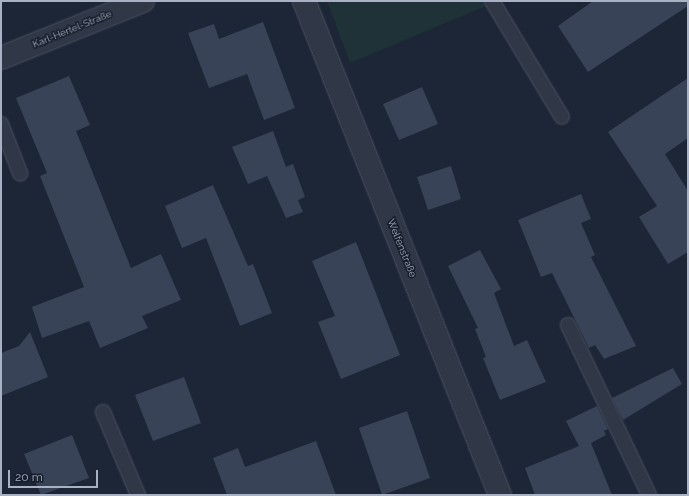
<!DOCTYPE html>
<html>
<head>
<meta charset="utf-8">
<style>
	body { margin:0 }
	#map { position:relative; width:689px; height:496px; overflow:hidden; background:#1d2636; font-family:Raleway,sans-serif }
	div>[style] { position:absolute }
	[style*='--x'] { left:calc(var(--x)*1px); top:calc(var(--y)*1px); width:calc(var(--w)*1px); rotate:calc(var(--a)*1deg) }
	.green>* { inset:0; background:#1f3237 }
	.building>* { inset:0; background:#384357 }
	.roads { filter:drop-shadow(0 0 1px #4b5262) drop-shadow(0 0 1px #4b5262) }
	.lane>* { height:14px; margin:-7px; padding:0 7px; transform-origin:7px; border-radius:7px; background:#303847 }
	.street>* { height:22px; margin:-11px; padding:0 11px; transform-origin:11px; border-radius:11px; background:#303847 }
	span { translate:-50% -50%; white-space:nowrap; text-align:center; line-height:1.15; -webkit-text-stroke:3px #161d2b; paint-order:stroke }
	.street-label { font-size:10px; color:#a9b2c4 }
	.frame { position:absolute; inset:0; border:2px solid #a9b2c4; pointer-events:none }
	.scale { position:absolute; left:8px; top:470px; width:90px; height:18px; box-sizing:border-box; border:2px solid #a9b2c4; border-top:0; padding-left:5px; font-size:12px; line-height:14px; white-space:nowrap; color:#a9b2c4; -webkit-text-stroke:3px #161d2b; paint-order:stroke }
</style>
</head>
<body>
<div id="map">
	<div class="green">
		<div style="clip-path:polygon(327px 1px,482px 1px,486px 6px,350px 63px)"></div>
	</div>
	<div class="building">
		<div style="clip-path:polygon(593px 1px,688px 1px,688px 6px,588px 72px,558px 26px)"></div>
		<div style="clip-path:polygon(263px 22px,295px 108px,264px 120px,247px 74px,209px 88px,188px 33px,214px 24px,219px 39px)"></div>
		<div style="clip-path:polygon(69px 76px,90px 125px,76px 131px,131px 268px,161px 254px,181px 300px,142px 316px,148px 328px,100px 348px,89px 321px,42px 338px,32px 307px,84px 287px,40px 176px,47px 173px,16px 98px)"></div>
		<div style="clip-path:polygon(688px 78px,688px 138px,665px 154px,688px 191px,688px 252px,668px 264px,639px 217px,657px 206px,608px 132px)"></div>
		<div style="clip-path:polygon(422px 87px,438px 124px,399px 140px,383px 104px)"></div>
		<div style="clip-path:polygon(273px 131px,286px 167px,293px 164px,305px 197px,298px 200px,303px 212px,286px 218px,267px 176px,248px 184px,232px 147px)"></div>
		<div style="clip-path:polygon(451px 166px,461px 199px,428px 210px,417px 177px)"></div>
		<div style="clip-path:polygon(213px 185px,248px 266px,253px 264px,272px 313px,240px 326px,206px 238px,182px 248px,165px 206px)"></div>
		<div style="clip-path:polygon(581px 194px,591px 219px,581px 223px,595px 255px,591px 257px,636px 346px,604px 359px,595px 345px,589px 348px,552px 273px,541px 277px,518px 220px)"></div>
		<div style="clip-path:polygon(356px 242px,400px 355px,341px 379px,318px 322px,335px 316px,312px 261px)"></div>
		<div style="clip-path:polygon(480px 250px,501px 289px,494px 293px,514px 346px,527px 340px,546px 382px,500px 400px,483px 358px,486px 357px,475px 329px,478px 328px,448px 266px)"></div>
		<div style="clip-path:polygon(30px 332px,48px 377px,1px 396px,1px 353px,19px 346px)"></div>
		<div style="clip-path:polygon(673px 368px,682px 384px,623px 420px,612px 398px)"></div>
		<div style="clip-path:polygon(184px 377px,201px 423px,153px 441px,135px 395px)"></div>
		<div style="clip-path:polygon(597px 406px,608px 429px,604px 431px,606px 435px,591px 443px,612px 495px,535px 495px,525px 468px,579px 446px,566px 421px)"></div>
		<div style="clip-path:polygon(407px 411px,430px 478px,382px 495px,359px 428px)"></div>
		<div style="clip-path:polygon(72px 435px,89px 478px,41px 495px,24px 454px)"></div>
		<div style="clip-path:polygon(316px 441px,336px 495px,227px 495px,213px 458px,238px 448px,245px 467px)"></div>
	</div>
	<div class="roads">
		<div class="lane">
			<div style="--x:492;--y:1;--w:135;--a:58.9"></div>
			<div style="--x:1;--y:124;--w:53;--a:68.8"></div>
			<div style="--x:568;--y:325;--w:188;--a:64.5"></div>
			<div style="--x:103;--y:412;--w:90;--a:67.1"></div>
		</div>
		<div class="street">
			<div style="--x:304;--y:1;--w:531;--a:68.36"></div>
			<div style="--x:1;--y:58;--w:153;--a:-21.9"></div>
		</div>
	</div>
	<div class="street-label">
		<span style="left:72px;top:29px;rotate:-22deg">Karl-Hertel-Straße</span>
		<span style="left:402px;top:248px;rotate:68deg">Welfenstraße</span>
	</div>
	<div class="frame"></div>
	<div class="scale">20 m</div>
</div>
</body>
</html>
